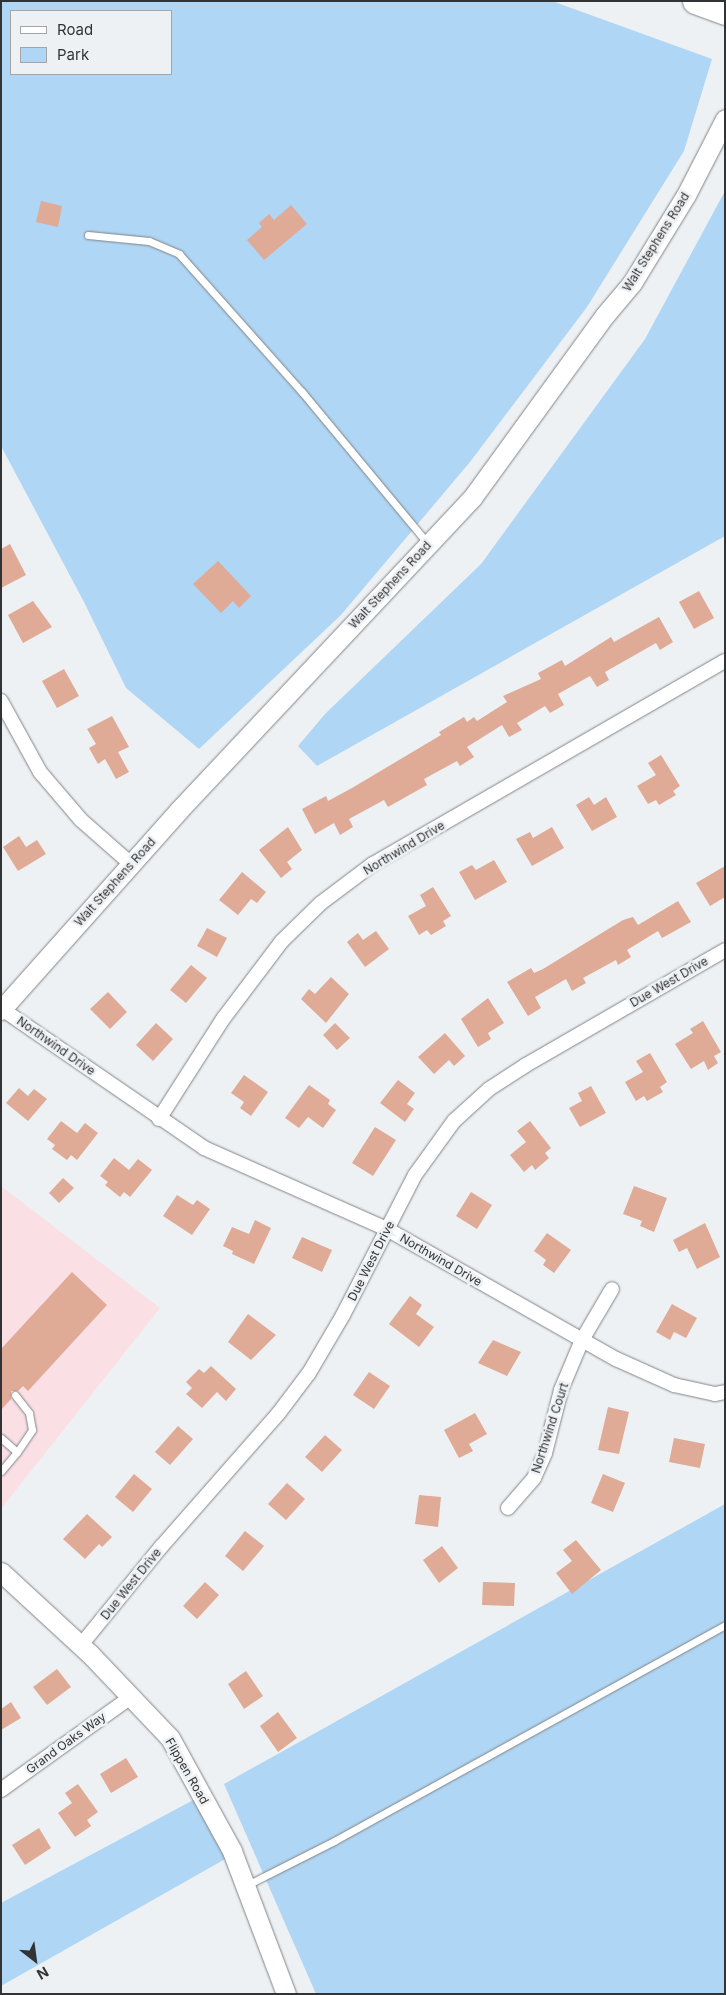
<!DOCTYPE html>
<html>
<head>
<meta charset="utf-8">
<style>
	body { margin:0 }
	#map { position:relative; width:726px; height:1995px; overflow:hidden; background:#eef1f4; font-family:Inter,sans-serif }
	div>[style] { position:absolute }
	[style*='--x'] { left:calc(var(--x)*1px); top:calc(var(--y)*1px); width:calc(var(--w)*1px); rotate:calc(var(--a)*1deg) }
	.commercial>* { inset:0; background:#fadfe5 }
	.green>* { inset:0; background:#afd6f4 }
	.building>* { inset:0; background:#dfaa96 }
	.roads { filter:drop-shadow(0 0 1px #818487) drop-shadow(0 0 1px #818487) }
	.lane>* { height:7px; margin:-3.5px; padding:0 3.5px; transform-origin:3.5px; border-radius:3.5px; background:#fff }
	.street>* { height:14px; margin:-7px; padding:0 7px; transform-origin:7px; border-radius:7px; background:#fff }
	.secondary>* { height:19px; margin:-9.5px; padding:0 9.5px; transform-origin:9.5px; border-radius:9.5px; background:#fff }
	.highway>* { height:25px; margin:-12.5px; padding:0 12.5px; transform-origin:12.5px; border-radius:12.5px; background:#fff }
	span { translate:-50% -50%; white-space:nowrap; text-align:center; line-height:1.15; -webkit-text-stroke:5px #eef1f4; paint-order:stroke }
	.street-label { font-size:12px; color:#323334 }
	.frame { position:absolute; inset:0; border:2px solid #323334; pointer-events:none }
	.legend { position:absolute; left:10px; top:10px; width:162px; height:65px; box-sizing:border-box; background:#eef1f4; border:1px solid #a3a5a7; margin:0; padding:6px 9px; list-style:none; font-size:15px; color:#323334 }
	.legend li { display:flex; align-items:center; gap:10px; height:25px }
	.legend b { width:25px; border:1px solid #a3a5a7 }
	.north { position:absolute; left:10px; top:1935px; width:50px; height:50px; -webkit-text-stroke:4px #eef1f4; paint-order:stroke; rotate:150deg; font-size:14px; font-weight:700; line-height:20px; text-align:center; color:#323334 }
	.north::after { content:''; display:block; margin:auto; width:18px; height:22px; background:#323334; clip-path:polygon(50% 0,100% 100%,50% 72%,0 100%) }
</style>
</head>
<body>
<div id="map">
	<div class="commercial">
		<div style="clip-path:polygon(1px 1186px,160px 1308px,1px 1509px)"></div>
	</div>
	<div class="green">
		<div style="clip-path:polygon(evenodd,1px 1px,552px 1px,712px 59px,684px 151px,587px 307px,470px 462px,341px 615px,199px 749px,126px 688px,84px 602px,1px 446px,1px 1px,11px 11px,171px 11px,171px 74px,11px 74px,11px 11px)"></div>
		<div style="clip-path:polygon(725px 191px,725px 536px,317px 766px,298px 746px,325px 714px,481px 564px,645px 339px)"></div>
		<div style="clip-path:polygon(725px 1504px,725px 1994px,316px 1994px,224px 1784px)"></div>
		<div style="clip-path:polygon(197px 1798px,227px 1858px,1px 1986px,1px 1903px)"></div>
	</div>
	<div class="building">
		<div style="clip-path:polygon(41px 201px,62px 206px,58px 227px,36px 222px)"></div>
		<div style="clip-path:polygon(291px 205px,307px 224px,264px 260px,247px 240px,262px 227px,259px 223px,269px 214px,274px 220px)"></div>
		<div style="clip-path:polygon(10px 544px,26px 575px,1px 588px,1px 549px)"></div>
		<div style="clip-path:polygon(218px 561px,251px 596px,239px 608px,233px 601px,221px 613px,193px 584px)"></div>
		<div style="clip-path:polygon(699px 591px,714px 618px,694px 629px,679px 602px)"></div>
		<div style="clip-path:polygon(33px 601px,52px 627px,23px 643px,8px 615px)"></div>
		<div style="clip-path:polygon(659px 617px,673px 642px,660px 650px,656px 643px,605px 672px,609px 680px,597px 687px,590px 676px,558px 694px,564px 705px,550px 713px,545px 706px,517px 723px,522px 730px,509px 737px,502px 725px,467px 747px,474px 757px,460px 766px,457px 761px,424px 779px,427px 785px,388px 807px,384px 800px,349px 819px,353px 827px,340px 835px,334px 823px,315px 834px,302px 809px,326px 796px,328px 801px,352px 788px,441px 735px,439px 732px,464px 717px,467px 722px,474px 717px,477px 721px,507px 702px,503px 696px,541px 679px,538px 673px,562px 660px,565px 666px,611px 637px,614px 642px)"></div>
		<div style="clip-path:polygon(64px 669px,79px 696px,57px 708px,42px 681px)"></div>
		<div style="clip-path:polygon(112px 716px,129px 747px,118px 752px,129px 772px,116px 779px,105px 759px,98px 764px,89px 748px,96px 744px,87px 729px)"></div>
		<div style="clip-path:polygon(661px 755px,680px 786px,673px 791px,676px 795px,659px 805px,656px 800px,648px 804px,637px 786px,656px 775px,648px 763px)"></div>
		<div style="clip-path:polygon(589px 797px,594px 805px,606px 797px,617px 817px,592px 831px,576px 805px)"></div>
		<div style="clip-path:polygon(288px 827px,302px 850px,287px 862px,292px 869px,281px 878px,259px 850px)"></div>
		<div style="clip-path:polygon(552px 827px,564px 848px,532px 866px,516px 839px,530px 832px,533px 838px)"></div>
		<div style="clip-path:polygon(19px 836px,26px 847px,37px 840px,46px 854px,18px 871px,3px 847px)"></div>
		<div style="clip-path:polygon(494px 860px,507px 882px,475px 900px,459px 872px,472px 865px,476px 870px)"></div>
		<div style="clip-path:polygon(725px 866px,725px 897px,710px 906px,696px 883px)"></div>
		<div style="clip-path:polygon(242px 872px,266px 892px,257px 903px,251px 899px,238px 915px,219px 900px)"></div>
		<div style="clip-path:polygon(433px 887px,451px 916px,443px 921px,446px 926px,431px 935px,427px 930px,419px 935px,408px 916px,426px 906px,420px 895px)"></div>
		<div style="clip-path:polygon(678px 901px,691px 922px,662px 938px,658px 931px,627px 950px,631px 957px,618px 965px,616px 960px,583px 978px,586px 983px,572px 991px,566px 979px,535px 997px,541px 1008px,528px 1016px,507px 982px,531px 968px,534px 973px,543px 969px,623px 920px,633px 917px,638px 925px)"></div>
		<div style="clip-path:polygon(207px 928px,227px 938px,217px 957px,197px 946px)"></div>
		<div style="clip-path:polygon(376px 931px,389px 949px,365px 967px,347px 942px,358px 933px,363px 940px)"></div>
		<div style="clip-path:polygon(191px 965px,207px 978px,186px 1003px,170px 990px)"></div>
		<div style="clip-path:polygon(331px 977px,349px 994px,326px 1023px,301px 999px,309px 989px,315px 994px)"></div>
		<div style="clip-path:polygon(108px 992px,127px 1012px,110px 1029px,90px 1009px)"></div>
		<div style="clip-path:polygon(488px 998px,504px 1023px,488px 1033px,491px 1039px,478px 1047px,461px 1019px)"></div>
		<div style="clip-path:polygon(703px 1021px,721px 1052px,714px 1056px,718px 1063px,708px 1070px,704px 1061px,691px 1069px,675px 1044px,693px 1033px,690px 1029px)"></div>
		<div style="clip-path:polygon(156px 1023px,173px 1039px,153px 1061px,136px 1045px)"></div>
		<div style="clip-path:polygon(335px 1023px,350px 1038px,337px 1050px,323px 1035px)"></div>
		<div style="clip-path:polygon(445px 1033px,465px 1056px,454px 1066px,449px 1060px,434px 1074px,418px 1057px)"></div>
		<div style="clip-path:polygon(650px 1053px,667px 1082px,660px 1087px,663px 1092px,647px 1101px,644px 1096px,636px 1101px,625px 1082px,643px 1072px,636px 1061px)"></div>
		<div style="clip-path:polygon(244px 1075px,268px 1092px,251px 1116px,240px 1108px,244px 1102px,231px 1093px)"></div>
		<div style="clip-path:polygon(398px 1080px,415px 1093px,407px 1104px,414px 1109px,405px 1122px,380px 1103px)"></div>
		<div style="clip-path:polygon(309px 1085px,330px 1100px,328px 1104px,336px 1110px,323px 1128px,308px 1117px,299px 1128px,285px 1118px)"></div>
		<div style="clip-path:polygon(591px 1086px,606px 1113px,580px 1127px,569px 1108px,582px 1101px,578px 1093px)"></div>
		<div style="clip-path:polygon(19px 1088px,28px 1096px,34px 1089px,47px 1099px,28px 1121px,6px 1103px)"></div>
		<div style="clip-path:polygon(61px 1121px,77px 1133px,85px 1123px,98px 1133px,77px 1160px,71px 1155px,67px 1160px,52px 1149px,55px 1145px,47px 1139px)"></div>
		<div style="clip-path:polygon(530px 1121px,551px 1148px,545px 1153px,549px 1158px,535px 1170px,532px 1165px,524px 1172px,510px 1155px,526px 1142px,517px 1131px)"></div>
		<div style="clip-path:polygon(375px 1127px,396px 1140px,373px 1176px,352px 1163px)"></div>
		<div style="clip-path:polygon(114px 1158px,129px 1170px,138px 1159px,152px 1170px,130px 1197px,124px 1192px,120px 1197px,105px 1185px,108px 1182px,100px 1176px)"></div>
		<div style="clip-path:polygon(63px 1178px,74px 1188px,59px 1203px,49px 1193px)"></div>
		<div style="clip-path:polygon(634px 1186px,667px 1198px,654px 1232px,640px 1226px,642px 1221px,623px 1214px)"></div>
		<div style="clip-path:polygon(471px 1192px,492px 1205px,477px 1229px,456px 1216px)"></div>
		<div style="clip-path:polygon(177px 1195px,193px 1205px,197px 1200px,210px 1209px,192px 1235px,163px 1216px)"></div>
		<div style="clip-path:polygon(255px 1220px,271px 1228px,254px 1264px,232px 1254px,233px 1251px,223px 1246px,232px 1227px,249px 1234px)"></div>
		<div style="clip-path:polygon(705px 1223px,720px 1257px,697px 1269px,687px 1248px,679px 1252px,673px 1240px)"></div>
		<div style="clip-path:polygon(547px 1233px,571px 1250px,554px 1273px,543px 1265px,546px 1260px,534px 1251px)"></div>
		<div style="clip-path:polygon(302px 1237px,332px 1250px,322px 1272px,292px 1258px)"></div>
		<div style="clip-path:polygon(72px 1272px,107px 1305px,28px 1391px,23px 1386px,18px 1391px,11px 1391px,11px 1399px,1px 1410px,1px 1349px)"></div>
		<div style="clip-path:polygon(410px 1296px,422px 1305px,416px 1314px,434px 1327px,419px 1347px,389px 1324px)"></div>
		<div style="clip-path:polygon(672px 1304px,697px 1318px,686px 1338px,674px 1332px,670px 1340px,656px 1332px)"></div>
		<div style="clip-path:polygon(248px 1314px,276px 1335px,251px 1360px,228px 1342px)"></div>
		<div style="clip-path:polygon(493px 1340px,521px 1352px,507px 1376px,478px 1363px)"></div>
		<div style="clip-path:polygon(211px 1366px,236px 1389px,226px 1401px,217px 1392px,202px 1408px,186px 1394px,192px 1388px,186px 1382px,199px 1369px,204px 1373px)"></div>
		<div style="clip-path:polygon(369px 1372px,390px 1386px,374px 1409px,353px 1395px)"></div>
		<div style="clip-path:polygon(608px 1407px,629px 1412px,619px 1454px,598px 1450px)"></div>
		<div style="clip-path:polygon(475px 1413px,487px 1434px,469px 1444px,473px 1451px,459px 1458px,444px 1430px)"></div>
		<div style="clip-path:polygon(178px 1426px,193px 1439px,170px 1465px,155px 1452px)"></div>
		<div style="clip-path:polygon(325px 1435px,342px 1450px,322px 1472px,305px 1457px)"></div>
		<div style="clip-path:polygon(674px 1438px,705px 1444px,700px 1468px,669px 1462px)"></div>
		<div style="clip-path:polygon(134px 1474px,152px 1489px,133px 1512px,115px 1497px)"></div>
		<div style="clip-path:polygon(603px 1474px,625px 1483px,613px 1512px,591px 1503px)"></div>
		<div style="clip-path:polygon(287px 1483px,305px 1499px,286px 1520px,268px 1504px)"></div>
		<div style="clip-path:polygon(419px 1495px,441px 1497px,438px 1527px,415px 1524px)"></div>
		<div style="clip-path:polygon(87px 1514px,112px 1537px,102px 1547px,99px 1544px,85px 1559px,63px 1539px)"></div>
		<div style="clip-path:polygon(245px 1531px,264px 1546px,243px 1571px,225px 1556px)"></div>
		<div style="clip-path:polygon(576px 1540px,601px 1570px,572px 1594px,556px 1573px,572px 1561px,563px 1550px)"></div>
		<div style="clip-path:polygon(442px 1546px,458px 1568px,439px 1583px,423px 1560px)"></div>
		<div style="clip-path:polygon(205px 1582px,219px 1595px,197px 1619px,183px 1606px)"></div>
		<div style="clip-path:polygon(483px 1582px,515px 1583px,514px 1606px,482px 1605px)"></div>
		<div style="clip-path:polygon(57px 1669px,71px 1687px,47px 1705px,33px 1687px)"></div>
		<div style="clip-path:polygon(246px 1671px,263px 1696px,244px 1709px,228px 1684px)"></div>
		<div style="clip-path:polygon(11px 1702px,21px 1718px,1px 1730px,1px 1709px)"></div>
		<div style="clip-path:polygon(278px 1712px,297px 1738px,278px 1752px,260px 1726px)"></div>
		<div style="clip-path:polygon(126px 1758px,138px 1777px,111px 1793px,100px 1774px)"></div>
		<div style="clip-path:polygon(78px 1784px,98px 1812px,87px 1820px,91px 1826px,75px 1837px,58px 1813px,72px 1803px,65px 1793px)"></div>
		<div style="clip-path:polygon(39px 1828px,51px 1848px,25px 1865px,12px 1845px)"></div>
	</div>
	<div class="roads">
		<div class="lane">
			<div style="--x:88;--y:235;--w:61;--a:5.6"></div>
			<div style="--x:149;--y:241;--w:33;--a:23"></div>
			<div style="--x:179;--y:254;--w:185;--a:48.3"></div>
			<div style="--x:302;--y:392;--w:197;--a:50.3"></div>
			<div style="--x:15;--y:1395;--w:23;--a:52"></div>
			<div style="--x:29;--y:1413;--w:17;--a:80"></div>
			<div style="--x:32;--y:1430;--w:27;--a:124"></div>
			<div style="--x:1;--y:1438;--w:21;--a:41"></div>
			<div style="--x:17;--y:1452;--w:25;--a:130"></div>
			<div style="--x:245;--y:1886;--w:100;--a:-26.8"></div>
			<div style="--x:334;--y:1841;--w:447;--a:-28.9"></div>
		</div>
		<div class="street">
			<div style="--x:1;--y:701;--w:81;--a:61.2"></div>
			<div style="--x:40;--y:772;--w:63;--a:49.5"></div>
			<div style="--x:81;--y:820;--w:67;--a:41.3"></div>
			<div style="--x:2;--y:1009;--w:245;--a:34.5"></div>
			<div style="--x:204;--y:1148;--w:200;--a:23.9"></div>
			<div style="--x:387;--y:1229;--w:263;--a:29.6"></div>
			<div style="--x:616;--y:1359;--w:64;--a:24.1"></div>
			<div style="--x:674;--y:1385;--w:42;--a:12.4"></div>
			<div style="--x:715;--y:1394;--w:10;--a:-11"></div>
			<div style="--x:159;--y:1119;--w:119;--a:-57.4"></div>
			<div style="--x:223;--y:1019;--w:98;--a:-52.9"></div>
			<div style="--x:282;--y:941;--w:54;--a:-44.3"></div>
			<div style="--x:321;--y:903;--w:65;--a:-36.9"></div>
			<div style="--x:373;--y:864;--w:406;--a:-30"></div>
			<div style="--x:508;--y:1508;--w:40;--a:-49"></div>
			<div style="--x:534;--y:1478;--w:27;--a:-66"></div>
			<div style="--x:545;--y:1453;--w:65;--a:-75.7"></div>
			<div style="--x:561;--y:1390;--w:54;--a:-67.2"></div>
			<div style="--x:582;--y:1340;--w:59;--a:-59.5"></div>
			<div style="--x:81;--y:1645;--w:127;--a:-50.8"></div>
			<div style="--x:161;--y:1547;--w:177;--a:-48.7"></div>
			<div style="--x:278;--y:1414;--w:51;--a:-52.9"></div>
			<div style="--x:309;--y:1373;--w:67;--a:-59.6"></div>
			<div style="--x:343;--y:1315;--w:157;--a:-62.8"></div>
			<div style="--x:415;--y:1175;--w:67;--a:-54.2"></div>
			<div style="--x:454;--y:1121;--w:47;--a:-42.4"></div>
			<div style="--x:489;--y:1089;--w:44;--a:-33"></div>
			<div style="--x:526;--y:1065;--w:230;--a:-30"></div>
			<div style="--x:1;--y:1790;--w:160;--a:-35.6"></div>
		</div>
		<div class="secondary">
			<div style="--x:1;--y:1010;--w:268;--a:-48.3"></div>
			<div style="--x:179;--y:810;--w:428;--a:-46.8"></div>
			<div style="--x:472;--y:498;--w:226;--a:-54"></div>
			<div style="--x:605;--y:315;--w:42;--a:-49.8"></div>
			<div style="--x:632;--y:283;--w:103;--a:-58.5"></div>
			<div style="--x:686;--y:195;--w:85;--a:-62.8"></div>
			<div style="--x:1;--y:1572;--w:121;--a:42.7"></div>
			<div style="--x:90;--y:1654;--w:116;--a:46.4"></div>
			<div style="--x:170;--y:1738;--w:129;--a:61.2"></div>
			<div style="--x:232;--y:1851;--w:153;--a:69.3"></div>
		</div>
		<div class="highway">
			<div style="--x:695;--y:1;--w:32;--a:20"></div>
		</div>
	</div>
	<div class="street-label">
		<span style="left:656px;top:242px;rotate:-58deg">Walt Stephens Road</span>
		<span style="left:390px;top:585px;rotate:-47deg">Walt Stephens Road</span>
		<span style="left:404px;top:848px;rotate:-31deg">Northwind Drive</span>
		<span style="left:115px;top:882px;rotate:-48deg">Walt Stephens Road</span>
		<span style="left:669px;top:982px;rotate:-30deg">Due West Drive</span>
		<span style="left:56px;top:1046px;rotate:35deg">Northwind Drive</span>
		<span style="left:441px;top:1260px;rotate:30deg">Northwind Drive</span>
		<span style="left:371px;top:1261px;rotate:-63deg">Due West Drive</span>
		<span style="left:550px;top:1428px;rotate:-72deg">Northwind Court</span>
		<span style="left:131px;top:1584px;rotate:-51deg">Due West Drive</span>
		<span style="left:66px;top:1743px;rotate:-36deg">Grand Oaks Way</span>
		<span style="left:187px;top:1771px;rotate:60deg">Flippen Road</span>
	</div>
	<div class="frame"></div>
	<ul class="legend">
	<li><b style="height:6px;background:#fff"></b>Road</li>
	<li><b style="height:14px;background:#afd6f4"></b>Park</li>
	</ul>
	<div class="north">N</div>
</div>
</body>
</html>
